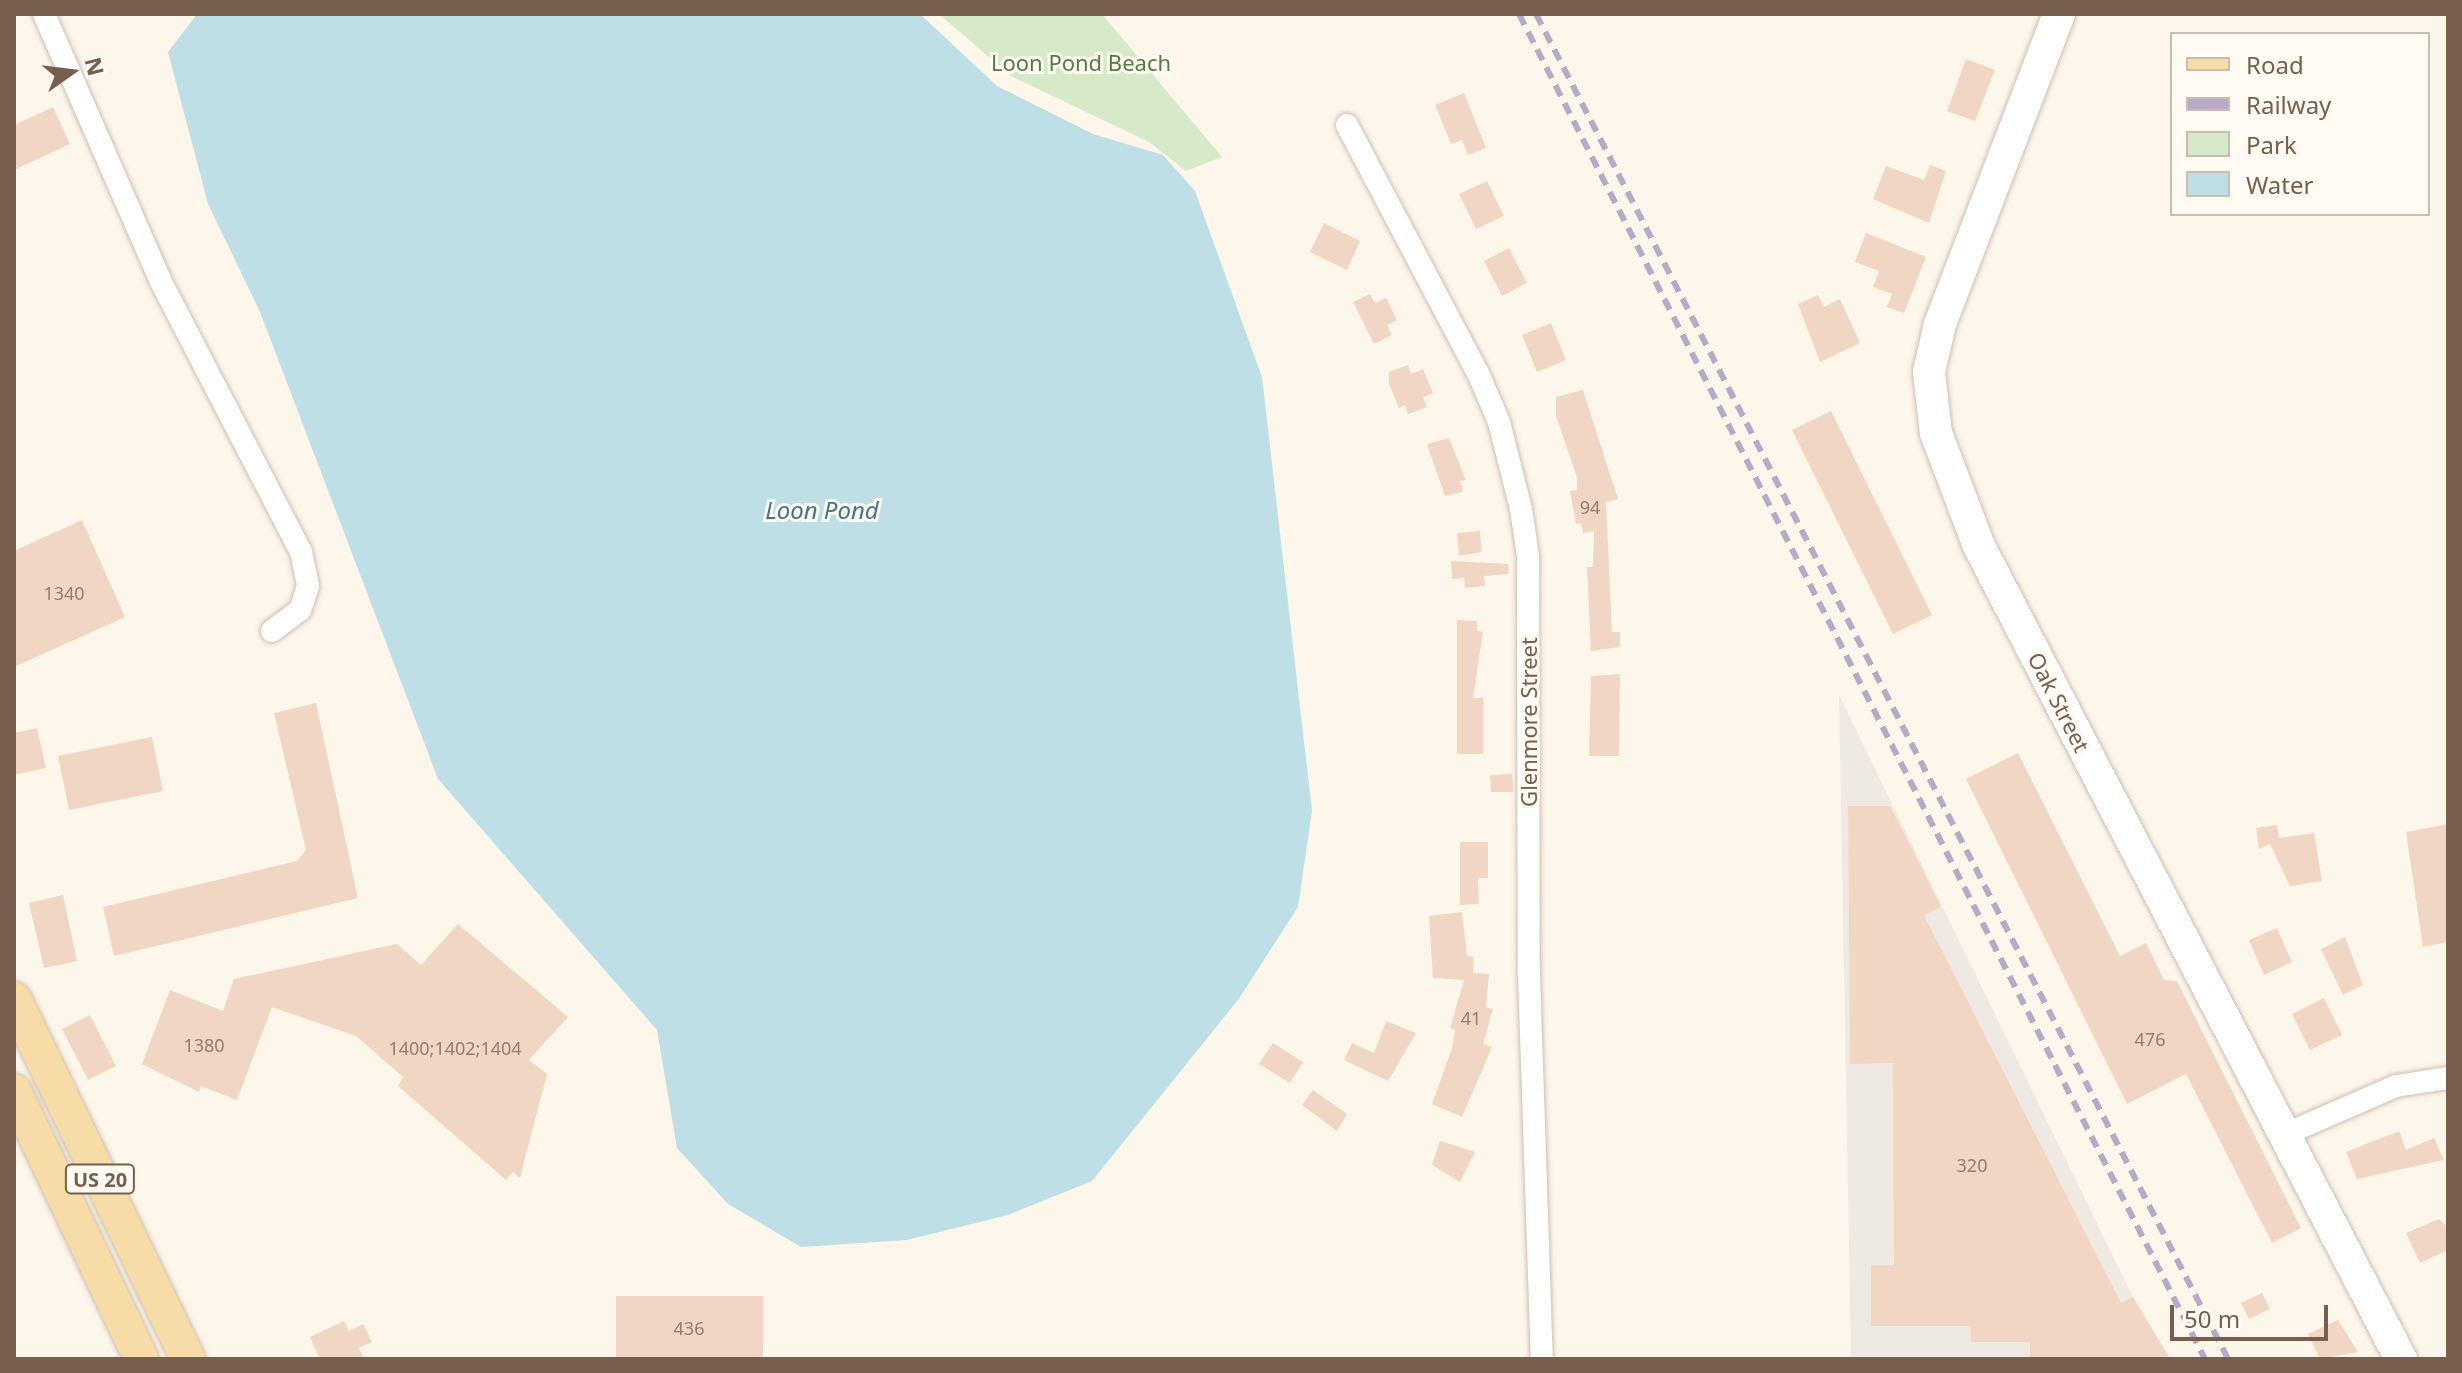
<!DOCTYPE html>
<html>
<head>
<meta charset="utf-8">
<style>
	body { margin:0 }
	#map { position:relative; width:2462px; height:1373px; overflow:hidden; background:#fcf6eb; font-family:"Noto Sans",sans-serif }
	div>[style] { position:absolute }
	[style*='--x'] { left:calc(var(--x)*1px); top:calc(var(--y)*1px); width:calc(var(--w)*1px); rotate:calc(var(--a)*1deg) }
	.industrial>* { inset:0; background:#eee9e3 }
	.green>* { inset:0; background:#d6eac9 }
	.water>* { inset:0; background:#bfdfe6 }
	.building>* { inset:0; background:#f1d7c3 }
	.roads { filter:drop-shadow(0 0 2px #cfbfb0) drop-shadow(0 0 2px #cfbfb0) }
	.street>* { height:22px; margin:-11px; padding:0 11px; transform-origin:11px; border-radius:11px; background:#fff }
	.secondary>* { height:32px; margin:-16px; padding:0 16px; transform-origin:16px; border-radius:16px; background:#fff }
	.primary>* { height:34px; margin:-17px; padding:0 17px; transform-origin:17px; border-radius:17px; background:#f8dca7 }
	.rail>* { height:6px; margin-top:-3px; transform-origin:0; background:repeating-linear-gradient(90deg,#baa8c7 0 12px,transparent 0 20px) }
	span { translate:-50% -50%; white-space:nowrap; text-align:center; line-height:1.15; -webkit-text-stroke:6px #fffaf2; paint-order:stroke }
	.number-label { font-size:18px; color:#967c6b }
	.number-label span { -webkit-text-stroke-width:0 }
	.shield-label span { padding:2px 6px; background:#fffaf2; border:2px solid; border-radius:6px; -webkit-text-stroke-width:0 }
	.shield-label { font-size:20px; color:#775e4e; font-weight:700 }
	.park-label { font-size:22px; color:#547d46 }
	.street-label { font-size:22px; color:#775e4e }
	.water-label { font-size:24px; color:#447783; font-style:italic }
	.frame { position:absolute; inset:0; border:16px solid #775e4e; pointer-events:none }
	.legend { position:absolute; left:2170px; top:32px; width:260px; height:184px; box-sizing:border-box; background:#fffaf2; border:2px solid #c9bcb0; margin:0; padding:10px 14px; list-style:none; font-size:24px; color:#775e4e }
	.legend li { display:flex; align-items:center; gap:16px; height:40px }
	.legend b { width:40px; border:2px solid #c9bcb0 }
	.north { position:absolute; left:32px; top:32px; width:80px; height:80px; -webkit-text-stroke:6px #fffaf2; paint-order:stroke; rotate:76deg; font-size:22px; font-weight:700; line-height:32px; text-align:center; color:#775e4e }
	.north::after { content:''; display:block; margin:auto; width:28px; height:36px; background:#775e4e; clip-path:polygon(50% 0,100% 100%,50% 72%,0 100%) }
	.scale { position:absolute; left:2170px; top:1305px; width:158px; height:36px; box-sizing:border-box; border:4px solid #775e4e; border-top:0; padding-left:10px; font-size:24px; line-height:28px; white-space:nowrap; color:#775e4e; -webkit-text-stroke:6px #fffaf2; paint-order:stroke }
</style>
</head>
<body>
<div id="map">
	<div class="industrial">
		<div style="clip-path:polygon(1839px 695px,2133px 1297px,2170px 1359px,1851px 1359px)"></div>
	</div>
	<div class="green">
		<div style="clip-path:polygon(939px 14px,1102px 14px,1222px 157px,1186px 171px,1149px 142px,1011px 76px)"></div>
	</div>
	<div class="water">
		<div style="clip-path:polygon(197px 14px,920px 14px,997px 86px,1093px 134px,1163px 155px,1195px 191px,1262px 377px,1312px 811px,1298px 907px,1238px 1000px,1092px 1181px,1008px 1215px,907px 1240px,801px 1247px,728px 1204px,677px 1148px,657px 1030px,438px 779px,260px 312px,208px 204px,168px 52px)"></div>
	</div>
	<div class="building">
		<div style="clip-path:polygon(1966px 59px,1995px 70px,1975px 121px,1947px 111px)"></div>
		<div style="clip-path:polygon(1464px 93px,1486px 148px,1468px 155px,1462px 140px,1451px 144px,1435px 105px)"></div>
		<div style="clip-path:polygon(53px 107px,70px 144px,14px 170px,14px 125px)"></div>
		<div style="clip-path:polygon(1930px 165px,1946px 171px,1929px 223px,1873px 199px,1886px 166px,1924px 180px)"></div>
		<div style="clip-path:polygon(1487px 181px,1504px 216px,1476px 229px,1459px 194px)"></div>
		<div style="clip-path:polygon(1324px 223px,1360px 241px,1347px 270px,1310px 252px)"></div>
		<div style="clip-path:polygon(1866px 233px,1926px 257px,1904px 313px,1887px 307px,1892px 294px,1873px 287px,1879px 271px,1855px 262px)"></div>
		<div style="clip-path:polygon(1509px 248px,1527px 283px,1502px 296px,1484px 261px)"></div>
		<div style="clip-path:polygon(1370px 294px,1375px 303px,1386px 298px,1397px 320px,1387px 325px,1392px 335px,1374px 344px,1353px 302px)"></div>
		<div style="clip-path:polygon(1818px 295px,1824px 307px,1840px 299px,1860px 343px,1820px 362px,1798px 304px)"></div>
		<div style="clip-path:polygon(1551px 323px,1566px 360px,1537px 372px,1522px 335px)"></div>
		<div style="clip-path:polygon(1408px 365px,1411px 374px,1423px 369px,1433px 393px,1423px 397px,1427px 407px,1408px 414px,1405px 405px,1399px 408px,1389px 384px,1389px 372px)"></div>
		<div style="clip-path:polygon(1583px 390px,1618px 499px,1606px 502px,1612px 632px,1620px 632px,1620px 647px,1591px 651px,1587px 567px,1593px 567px,1594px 531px,1583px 533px,1581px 523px,1576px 524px,1570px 491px,1577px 490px,1577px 477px,1556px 416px,1556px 397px)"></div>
		<div style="clip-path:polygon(1831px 411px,1932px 615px,1893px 634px,1792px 430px)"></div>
		<div style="clip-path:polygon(1449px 438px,1466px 480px,1460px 481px,1463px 492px,1445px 496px,1427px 444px)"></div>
		<div style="clip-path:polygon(82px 520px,125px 617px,14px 667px,14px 551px)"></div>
		<div style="clip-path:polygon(1480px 531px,1482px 552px,1459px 556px,1457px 533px)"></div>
		<div style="clip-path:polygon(1451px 561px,1508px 564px,1509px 574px,1484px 576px,1485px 586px,1465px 588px,1464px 578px,1452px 579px)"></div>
		<div style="clip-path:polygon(1457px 620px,1477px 621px,1477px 631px,1483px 632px,1473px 698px,1483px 698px,1483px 754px,1457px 754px)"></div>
		<div style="clip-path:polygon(1620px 674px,1619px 756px,1589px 756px,1591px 676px)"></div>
		<div style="clip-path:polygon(316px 703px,358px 898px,114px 956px,103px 907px,297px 861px,306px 850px,274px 713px)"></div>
		<div style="clip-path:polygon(37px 728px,46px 768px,14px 775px,14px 733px)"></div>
		<div style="clip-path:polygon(152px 737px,163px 791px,69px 810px,58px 756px)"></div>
		<div style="clip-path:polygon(2018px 753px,2120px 956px,2146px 943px,2164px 980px,2177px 981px,2301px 1228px,2272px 1243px,2186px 1074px,2127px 1104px,1966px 779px)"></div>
		<div style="clip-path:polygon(1512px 774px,1513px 792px,1491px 792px,1490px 775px)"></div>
		<div style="clip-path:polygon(1848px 806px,1890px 806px,1941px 907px,1924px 915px,2121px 1303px,2133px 1297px,2170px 1359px,2030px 1359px,2030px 1342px,1971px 1342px,1970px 1326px,1871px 1326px,1871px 1265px,1894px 1265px,1893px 1063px,1850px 1064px)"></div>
		<div style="clip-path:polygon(2448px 824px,2448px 942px,2423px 947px,2406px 832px)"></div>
		<div style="clip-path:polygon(2277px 825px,2279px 838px,2314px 833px,2322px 881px,2290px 886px,2270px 844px,2259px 849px,2256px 828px)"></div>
		<div style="clip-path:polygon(1460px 842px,1488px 842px,1488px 878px,1478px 878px,1479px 904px,1460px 905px)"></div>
		<div style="clip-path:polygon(63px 895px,77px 961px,44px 968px,29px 903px)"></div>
		<div style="clip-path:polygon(1462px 912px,1467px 956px,1474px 957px,1473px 973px,1489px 974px,1486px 1007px,1493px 1009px,1483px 1044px,1492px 1047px,1462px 1117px,1432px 1104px,1452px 1048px,1455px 1030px,1450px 1028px,1464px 980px,1433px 978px,1429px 916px)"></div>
		<div style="clip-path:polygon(458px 924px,568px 1017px,529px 1060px,547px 1074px,520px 1178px,513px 1172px,506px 1180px,398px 1086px,403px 1077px,356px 1036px,272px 1007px,237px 1100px,201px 1086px,199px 1092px,142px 1064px,170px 990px,223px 1011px,234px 979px,397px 944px,421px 965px)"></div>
		<div style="clip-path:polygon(2277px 928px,2292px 962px,2264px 975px,2249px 940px)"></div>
		<div style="clip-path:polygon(2345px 937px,2363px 985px,2343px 995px,2321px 949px)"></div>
		<div style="clip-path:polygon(2324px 998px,2342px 1035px,2310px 1050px,2292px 1014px)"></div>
		<div style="clip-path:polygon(90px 1015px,116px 1066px,88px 1080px,62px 1029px)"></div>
		<div style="clip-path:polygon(1386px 1021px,1416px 1033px,1388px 1081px,1344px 1060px,1352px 1043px,1374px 1053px)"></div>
		<div style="clip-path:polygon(1273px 1043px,1303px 1062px,1290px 1083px,1259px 1064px)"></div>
		<div style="clip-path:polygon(1313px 1090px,1347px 1114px,1337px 1131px,1302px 1105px)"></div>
		<div style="clip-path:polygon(2399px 1131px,2406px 1150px,2434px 1138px,2444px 1160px,2357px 1179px,2346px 1152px)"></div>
		<div style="clip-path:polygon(1440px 1141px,1475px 1152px,1460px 1182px,1432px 1165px)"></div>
		<div style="clip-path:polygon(2439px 1219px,2448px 1228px,2448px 1250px,2420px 1263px,2406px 1233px)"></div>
		<div style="clip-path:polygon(2262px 1293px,2270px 1309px,2249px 1319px,2241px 1303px)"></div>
		<div style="clip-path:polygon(616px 1296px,763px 1296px,763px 1359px,616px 1359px)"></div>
		<div style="clip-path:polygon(2338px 1320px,2358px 1352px,2320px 1359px,2308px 1334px)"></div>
		<div style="clip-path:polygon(344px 1321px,349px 1331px,363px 1324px,372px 1342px,359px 1348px,364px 1359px,320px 1359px,310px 1337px)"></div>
	</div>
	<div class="roads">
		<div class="street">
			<div style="--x:44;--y:14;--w:290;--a:66.4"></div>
			<div style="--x:160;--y:280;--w:306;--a:62.6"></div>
			<div style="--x:301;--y:552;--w:35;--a:78"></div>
			<div style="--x:308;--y:586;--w:25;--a:108"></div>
			<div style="--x:300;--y:610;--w:35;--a:143"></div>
			<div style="--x:1347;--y:125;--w:280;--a:62.2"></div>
			<div style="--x:1478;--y:373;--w:53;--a:66.8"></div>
			<div style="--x:1499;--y:422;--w:90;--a:75.8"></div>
			<div style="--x:1521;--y:509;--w:48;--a:81.5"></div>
			<div style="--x:1528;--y:556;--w:418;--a:89.9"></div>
			<div style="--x:1529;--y:974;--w:385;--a:88.1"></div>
			<div style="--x:2286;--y:1134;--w:120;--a:-23.6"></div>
			<div style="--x:2396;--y:1086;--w:53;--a:-8.7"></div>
		</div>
		<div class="secondary">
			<div style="--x:2059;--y:14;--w:332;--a:111"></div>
			<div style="--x:1940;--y:324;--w:49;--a:102.9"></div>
			<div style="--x:1929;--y:372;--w:61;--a:83.5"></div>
			<div style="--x:1936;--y:433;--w:121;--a:69.2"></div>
			<div style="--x:1979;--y:546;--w:916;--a:62.57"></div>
		</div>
		<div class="primary">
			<div style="--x:14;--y:999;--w:400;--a:64.2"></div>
			<div style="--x:14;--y:1091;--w:297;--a:64.6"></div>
		</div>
	</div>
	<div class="rail">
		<div style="--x:1519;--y:14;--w:1510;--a:62.98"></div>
		<div style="--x:1536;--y:14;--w:1513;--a:62.77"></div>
	</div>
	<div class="number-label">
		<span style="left:1590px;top:507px">94</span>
		<span style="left:64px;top:593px">1340</span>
		<span style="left:1471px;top:1018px">41</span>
		<span style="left:2150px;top:1039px">476</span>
		<span style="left:204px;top:1045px">1380</span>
		<span style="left:455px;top:1048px">1400;1402;1404</span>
		<span style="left:1972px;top:1165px">320</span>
		<span style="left:689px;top:1328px">436</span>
	</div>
	<div class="shield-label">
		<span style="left:100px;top:1179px">US 20</span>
	</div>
	<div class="park-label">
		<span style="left:1081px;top:63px">Loon Pond Beach</span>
	</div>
	<div class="street-label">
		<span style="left:2059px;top:702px;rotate:63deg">Oak Street</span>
		<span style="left:1529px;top:722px;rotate:-90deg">Glenmore Street</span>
	</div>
	<div class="water-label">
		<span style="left:822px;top:510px">Loon Pond</span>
	</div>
	<div class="frame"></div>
	<ul class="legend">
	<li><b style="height:10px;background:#f8dca7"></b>Road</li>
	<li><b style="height:10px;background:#baa8c7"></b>Railway</li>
	<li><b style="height:22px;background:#d6eac9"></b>Park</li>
	<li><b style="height:22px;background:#bfdfe6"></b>Water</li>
	</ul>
	<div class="north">N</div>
	<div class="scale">50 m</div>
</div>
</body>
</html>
